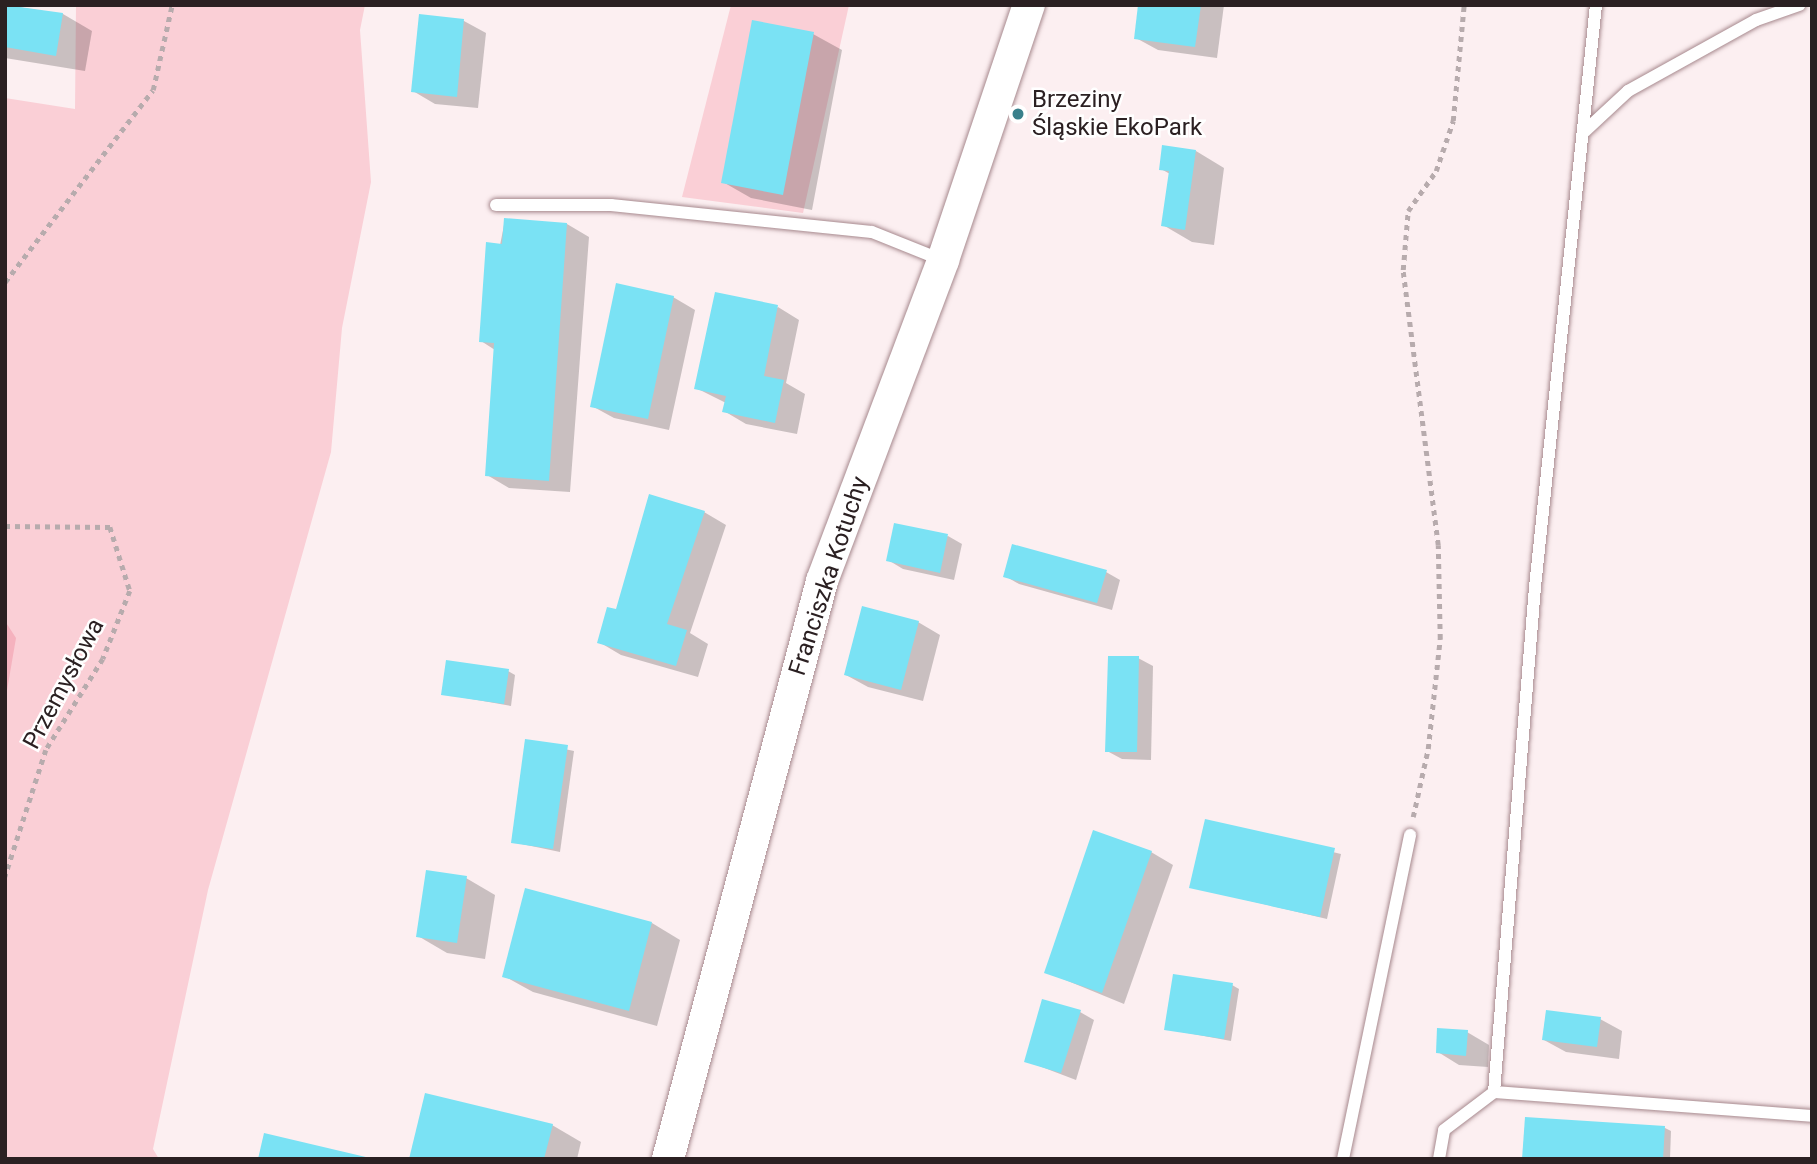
<!DOCTYPE html>
<html>
<head>
<meta charset="utf-8">
<style>
	body { margin:0 }
	#map { position:relative; width:1817px; height:1164px; overflow:hidden; background:#fceff1; font-family:Roboto,sans-serif }
	div>[style] { position:absolute }
	[style*='--x'] { left:calc(var(--x)*1px); top:calc(var(--y)*1px); width:calc(var(--w)*1px); rotate:calc(var(--a)*1deg) }
	.green>* { inset:0; background:#facfd6 }
	.water>* { inset:0; background:#f5b2be }
	.shadow>* { inset:0; background:#0003 }
	.building>* { inset:0; background:#7ae2f4 }
	.path>* { height:4.5px; margin-top:-2.25px; transform-origin:0; background:repeating-linear-gradient(90deg,#b7abad 0 5px,transparent 0 10px) }
	.roads { filter:drop-shadow(0 0 2px #a7898e) drop-shadow(0 0 2px #a7898e) }
	.service>* { height:12px; margin:-6px; padding:0 6px; transform-origin:6px; border-radius:6px; background:#fff }
	.tertiary>* { height:32px; margin:-16px; padding:0 16px; transform-origin:16px; border-radius:16px; background:#fff }
	.dots>* { width:19px; height:19px; translate:-50% -50%; box-sizing:border-box; border:4px solid #fff; border-radius:50% }
	span { translate:-50% -50%; white-space:nowrap; text-align:center; line-height:1.15; -webkit-text-stroke:5px #fff; paint-order:stroke }
	.poi-label { font-size:24px; color:#2b2022 }
	.left { translate:0 -50%; text-align:left }
	.street-label { font-size:24px; color:#2b2022 }
	.frame { position:absolute; inset:0; border:7px solid #2b2022; pointer-events:none }
</style>
</head>
<body>
<div id="map">
	<div class="green">
		<div style="clip-path:polygon(76px 5px,365px 5px,360px 30px,371px 182px,342px 328px,331px 452px,208px 890px,153px 1149px,159px 1159px,5px 1159px,5px 98px,75px 109px)"></div>
		<div style="clip-path:polygon(731px 5px,849px 5px,803px 213px,682px 197px)"></div>
	</div>
	<div class="water">
		<div style="clip-path:polygon(5px 621px,16px 638px,5px 702px)"></div>
	</div>
	<div class="shadow">
		<div style="clip-path:polygon(5px 5px,63px 14px,92px 31px,85px 71px,5px 58px)"></div>
		<div style="clip-path:polygon(1140px 5px,1224px 5px,1217px 58px,1158px 50px,1136px 38px)"></div>
		<div style="clip-path:polygon(421px 16px,464px 21px,486px 33px,478px 108px,435px 104px,413px 91px)"></div>
		<div style="clip-path:polygon(813px 34px,842px 50px,812px 210px,751px 198px,723px 182px)"></div>
		<div style="clip-path:polygon(1196px 151px,1224px 168px,1214px 245px,1192px 242px,1163px 225px,1170px 174px,1161px 169px)"></div>
		<div style="clip-path:polygon(505px 220px,567px 224px,589px 237px,570px 492px,509px 488px,487px 475px,495px 350px,481px 341px)"></div>
		<div style="clip-path:polygon(673px 297px,695px 310px,669px 430px,614px 418px,592px 406px)"></div>
		<div style="clip-path:polygon(778px 307px,799px 320px,786px 383px,805px 394px,797px 434px,746px 424px,724px 411px,726px 403px,696px 388px)"></div>
		<div style="clip-path:polygon(704px 512px,726px 525px,690px 633px,708px 644px,698px 677px,621px 655px,599px 642px,617px 611px)"></div>
		<div style="clip-path:polygon(948px 536px,962px 544px,954px 580px,903px 569px,888px 560px)"></div>
		<div style="clip-path:polygon(1106px 572px,1120px 580px,1112px 610px,1019px 584px,1005px 576px)"></div>
		<div style="clip-path:polygon(918px 622px,940px 635px,923px 701px,868px 687px,846px 675px)"></div>
		<div style="clip-path:polygon(1138px 658px,1153px 666px,1151px 760px,1122px 759px,1107px 751px)"></div>
		<div style="clip-path:polygon(508px 671px,515px 675px,511px 706px,443px 694px)"></div>
		<div style="clip-path:polygon(527px 741px,574px 751px,560px 852px,512px 842px)"></div>
		<div style="clip-path:polygon(1206px 821px,1341px 854px,1327px 919px,1191px 887px)"></div>
		<div style="clip-path:polygon(1151px 852px,1173px 865px,1124px 1004px,1046px 972px)"></div>
		<div style="clip-path:polygon(466px 878px,495px 895px,485px 959px,447px 953px,418px 936px)"></div>
		<div style="clip-path:polygon(652px 923px,680px 940px,657px 1026px,533px 992px,504px 976px)"></div>
		<div style="clip-path:polygon(1232px 985px,1239px 989px,1231px 1041px,1166px 1029px)"></div>
		<div style="clip-path:polygon(1080px 1012px,1094px 1020px,1076px 1080px,1026px 1061px)"></div>
		<div style="clip-path:polygon(1600px 1019px,1622px 1031px,1619px 1059px,1566px 1052px,1544px 1040px)"></div>
		<div style="clip-path:polygon(1467px 1032px,1489px 1045px,1488px 1067px,1459px 1065px,1438px 1052px)"></div>
		<div style="clip-path:polygon(552px 1125px,581px 1142px,577px 1159px,411px 1159px)"></div>
		<div style="clip-path:polygon(1665px 1128px,1671px 1131px,1670px 1159px,1524px 1159px)"></div>
	</div>
	<div class="building">
		<div style="clip-path:polygon(5px 5px,63px 13px,56px 56px,5px 47px)"></div>
		<div style="clip-path:polygon(1138px 5px,1201px 5px,1195px 47px,1134px 39px)"></div>
		<div style="clip-path:polygon(419px 14px,464px 19px,457px 97px,411px 92px)"></div>
		<div style="clip-path:polygon(752px 20px,814px 32px,783px 195px,721px 183px)"></div>
		<div style="clip-path:polygon(1162px 145px,1196px 150px,1185px 230px,1161px 226px,1169px 171px,1159px 170px)"></div>
		<div style="clip-path:polygon(504px 218px,567px 223px,549px 481px,485px 476px,494px 343px,479px 342px,486px 242px,502px 244px)"></div>
		<div style="clip-path:polygon(616px 283px,674px 296px,648px 419px,590px 407px)"></div>
		<div style="clip-path:polygon(715px 292px,778px 305px,764px 376px,784px 380px,775px 423px,722px 412px,726px 396px,694px 389px)"></div>
		<div style="clip-path:polygon(649px 494px,705px 511px,667px 624px,687px 630px,676px 666px,597px 643px,607px 607px,616px 609px)"></div>
		<div style="clip-path:polygon(894px 523px,948px 534px,940px 573px,886px 561px)"></div>
		<div style="clip-path:polygon(1012px 544px,1107px 570px,1097px 603px,1003px 577px)"></div>
		<div style="clip-path:polygon(862px 606px,919px 621px,901px 690px,844px 675px)"></div>
		<div style="clip-path:polygon(1108px 656px,1139px 656px,1137px 752px,1105px 752px)"></div>
		<div style="clip-path:polygon(446px 660px,509px 669px,504px 704px,441px 695px)"></div>
		<div style="clip-path:polygon(525px 739px,568px 745px,553px 849px,511px 843px)"></div>
		<div style="clip-path:polygon(1205px 819px,1335px 848px,1320px 917px,1189px 888px)"></div>
		<div style="clip-path:polygon(1093px 830px,1152px 851px,1102px 993px,1044px 973px)"></div>
		<div style="clip-path:polygon(426px 870px,467px 876px,457px 943px,416px 937px)"></div>
		<div style="clip-path:polygon(525px 888px,652px 922px,629px 1011px,502px 977px)"></div>
		<div style="clip-path:polygon(1173px 974px,1233px 983px,1224px 1039px,1164px 1030px)"></div>
		<div style="clip-path:polygon(1042px 999px,1081px 1010px,1061px 1073px,1024px 1062px)"></div>
		<div style="clip-path:polygon(1546px 1010px,1601px 1017px,1597px 1047px,1542px 1040px)"></div>
		<div style="clip-path:polygon(1437px 1028px,1468px 1030px,1466px 1056px,1436px 1053px)"></div>
		<div style="clip-path:polygon(425px 1093px,553px 1124px,544px 1159px,409px 1159px)"></div>
		<div style="clip-path:polygon(1525px 1117px,1665px 1126px,1663px 1159px,1522px 1159px)"></div>
		<div style="clip-path:polygon(264px 1133px,370px 1158px,370px 1159px,258px 1159px)"></div>
	</div>
	<div class="path">
		<div style="--x:5;--y:282;--w:242;--a:-52.4"></div>
		<div style="--x:153;--y:90;--w:87;--a:-77.4"></div>
		<div style="--x:5;--y:526;--w:105;--a:0.5"></div>
		<div style="--x:110;--y:527;--w:67;--a:72.6"></div>
		<div style="--x:130;--y:591;--w:73;--a:111.7"></div>
		<div style="--x:103;--y:659;--w:107;--a:122.1"></div>
		<div style="--x:46;--y:750;--w:133;--a:107.9"></div>
		<div style="--x:1413;--y:817;--w:70;--a:-77.6"></div>
		<div style="--x:1428;--y:749;--w:111;--a:-83.8"></div>
		<div style="--x:1440;--y:639;--w:94;--a:-91.2"></div>
		<div style="--x:1438;--y:545;--w:277;--a:-97.3"></div>
		<div style="--x:1403;--y:270;--w:59;--a:-85.2"></div>
		<div style="--x:1408;--y:211;--w:49;--a:-55"></div>
		<div style="--x:1436;--y:171;--w:53;--a:-71.2"></div>
		<div style="--x:1453;--y:121;--w:117;--a:-84.6"></div>
	</div>
	<div class="roads">
		<div class="service">
			<div style="--x:1585;--y:131;--w:59;--a:-42.9"></div>
			<div style="--x:1628;--y:91;--w:146;--a:-29"></div>
			<div style="--x:1756;--y:20;--w:46;--a:-19.2"></div>
			<div style="--x:496;--y:205;--w:115;--a:0"></div>
			<div style="--x:611;--y:205;--w:262;--a:5.9"></div>
			<div style="--x:872;--y:232;--w:75;--a:21.8"></div>
			<div style="--x:1494;--y:1092;--w:319;--a:4.3"></div>
			<div style="--x:1343;--y:1159;--w:331;--a:-78.3"></div>
			<div style="--x:1439;--y:1159;--w:29;--a:-80"></div>
			<div style="--x:1444;--y:1130;--w:63;--a:-37.2"></div>
			<div style="--x:1494;--y:1092;--w:507;--a:-85.36"></div>
			<div style="--x:1535;--y:587;--w:585;--a:-84.02"></div>
		</div>
		<div class="tertiary">
			<div style="--x:668;--y:1159;--w:598;--a:-75.08"></div>
			<div style="--x:822;--y:581;--w:343;--a:-69.3"></div>
			<div style="--x:943;--y:260;--w:269;--a:-71.4"></div>
		</div>
	</div>
	<div class="dots">
		<div style="left:1018px;top:114px;background:#39808b"></div>
	</div>
	<div class="poi-label">
		<span class="left" style="left:1032px;top:114px">Brzeziny<br>Śląskie EkoPark</span>
	</div>
	<div class="street-label">
		<span style="left:829px;top:576px;rotate:-72deg">Franciszka Kotuchy</span>
		<span style="left:64px;top:684px;rotate:-62deg">Przemysłowa</span>
	</div>
	<div class="frame"></div>
</div>
</body>
</html>
